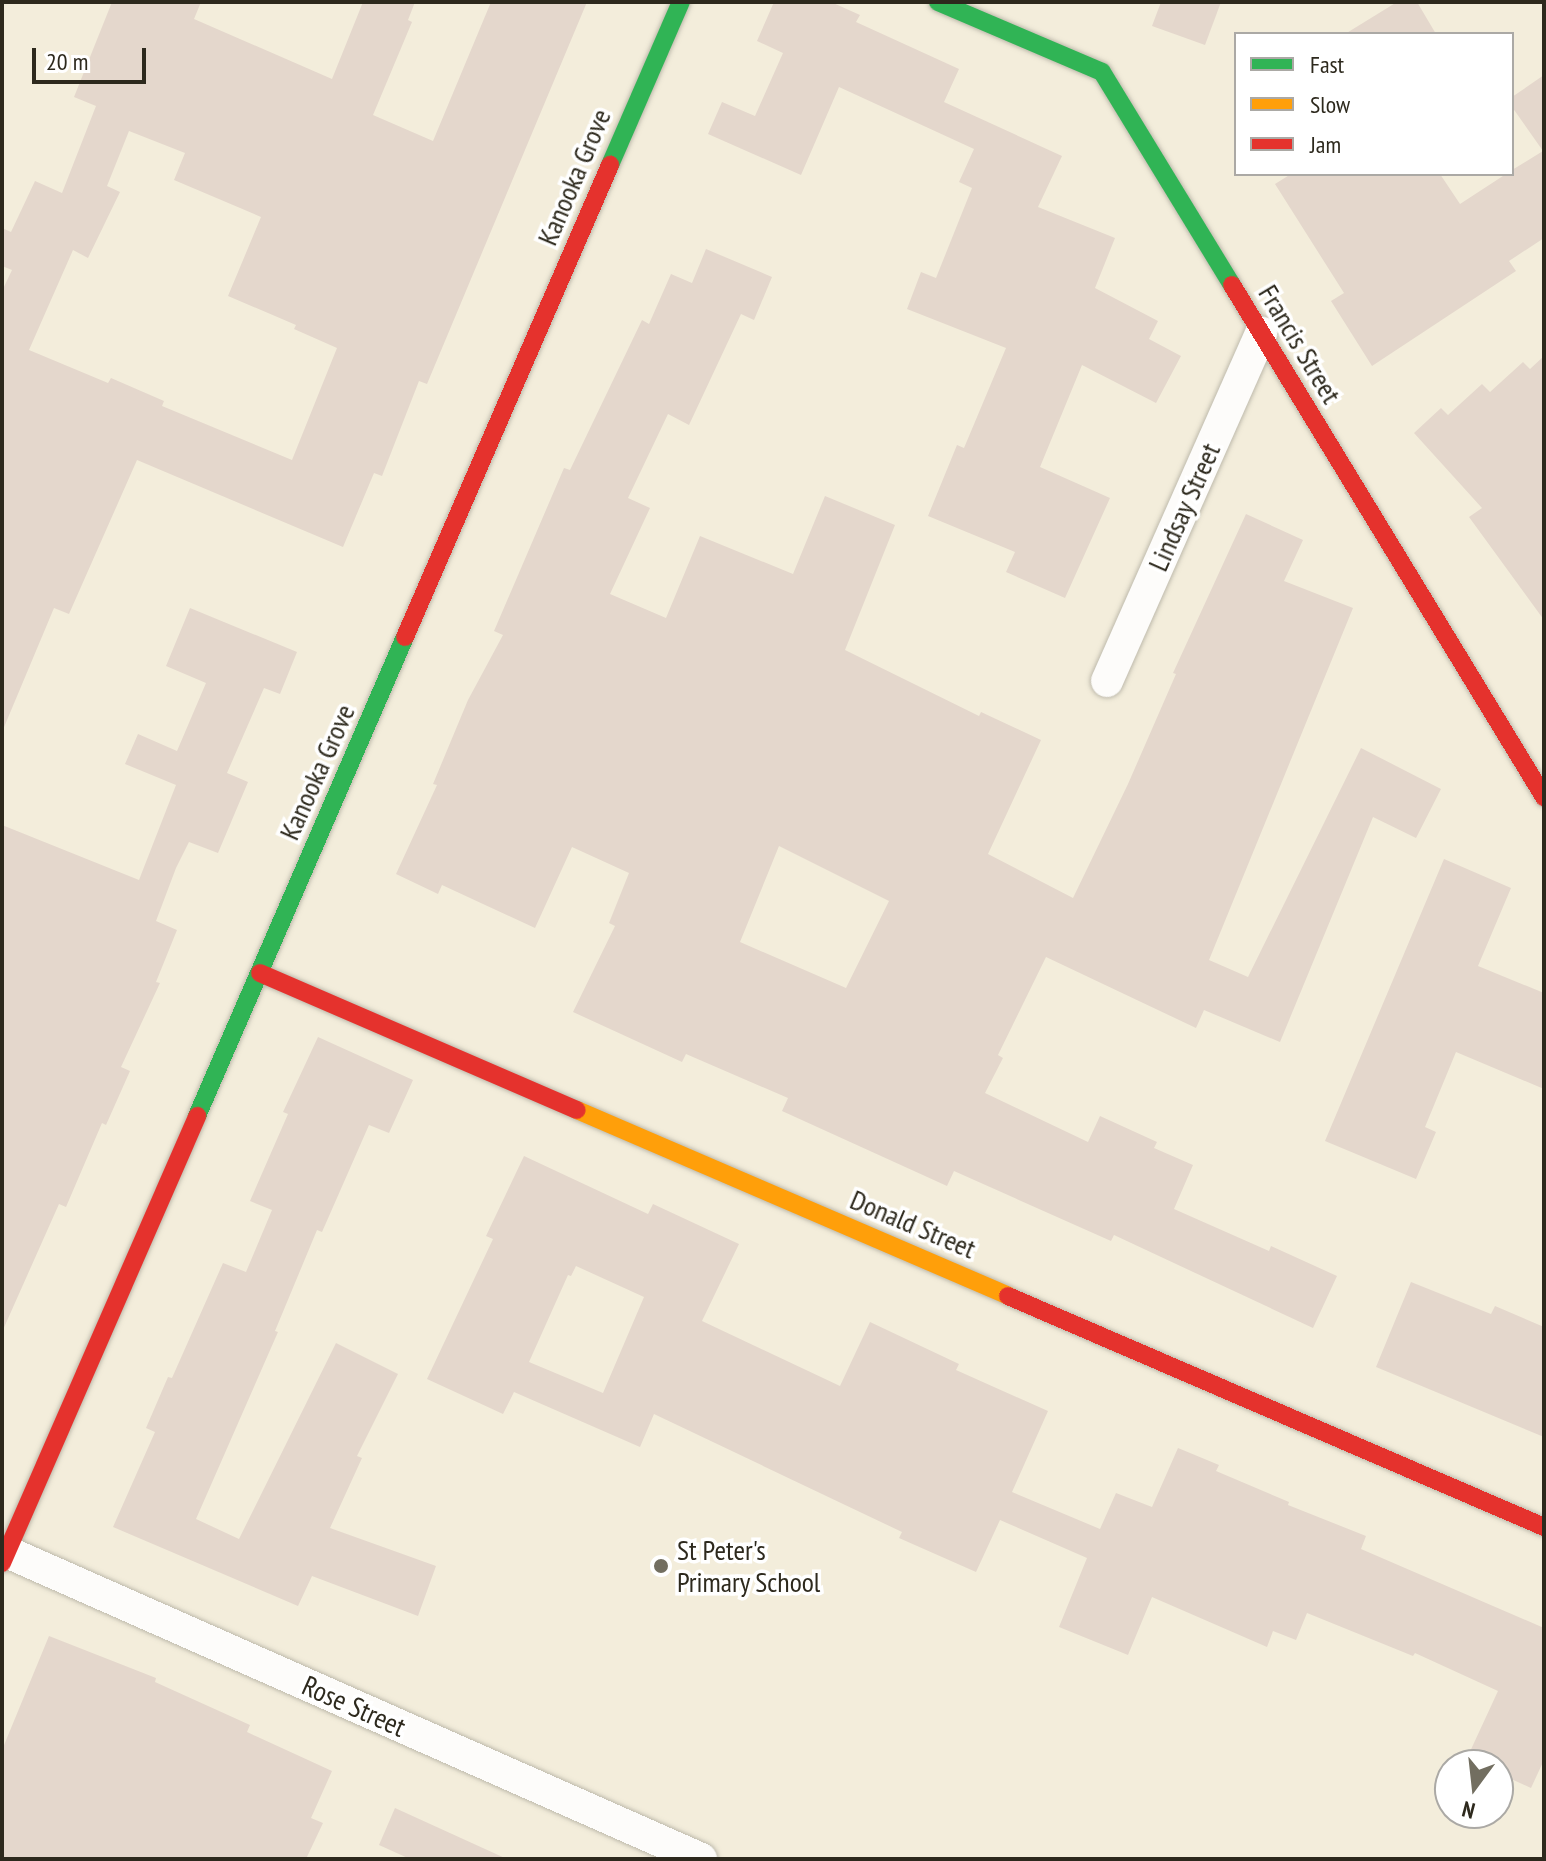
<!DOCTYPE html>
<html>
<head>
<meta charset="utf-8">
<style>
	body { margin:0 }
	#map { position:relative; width:1546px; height:1861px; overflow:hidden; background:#f3eddb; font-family:"PT Sans Narrow",sans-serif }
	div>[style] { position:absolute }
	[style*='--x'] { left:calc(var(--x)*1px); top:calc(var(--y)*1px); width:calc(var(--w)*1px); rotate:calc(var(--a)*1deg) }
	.building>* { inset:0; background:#e4d7cc }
	.roads { filter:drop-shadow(0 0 2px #bebaac) drop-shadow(0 0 2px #bebaac) }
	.street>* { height:32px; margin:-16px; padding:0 16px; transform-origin:16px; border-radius:16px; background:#fdfcfa }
	.fast>* { height:18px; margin:-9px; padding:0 9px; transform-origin:9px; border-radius:9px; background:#30b455 }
	.slow>* { height:18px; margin:-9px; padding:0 9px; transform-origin:9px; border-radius:9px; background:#ff9f0a }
	.jam>* { height:18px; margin:-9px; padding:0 9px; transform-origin:9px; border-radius:9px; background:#e5322d }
	.dots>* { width:22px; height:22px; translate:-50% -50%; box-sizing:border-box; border:4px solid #fff; border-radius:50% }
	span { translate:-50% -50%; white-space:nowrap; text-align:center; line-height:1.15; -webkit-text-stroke:7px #fff; paint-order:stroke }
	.street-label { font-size:28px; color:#2d291d }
	.poi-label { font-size:28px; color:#2d291d }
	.left { translate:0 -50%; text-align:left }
	.frame { position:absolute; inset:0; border:4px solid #2d291d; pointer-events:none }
	.legend { position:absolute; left:1234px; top:32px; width:280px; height:144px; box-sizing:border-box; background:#fff; border:2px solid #aba9a5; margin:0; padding:10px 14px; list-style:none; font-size:24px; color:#2d291d }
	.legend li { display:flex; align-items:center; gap:16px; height:40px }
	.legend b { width:40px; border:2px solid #aba9a5 }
	.north { position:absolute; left:1434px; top:1749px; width:80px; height:80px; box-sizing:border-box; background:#fff; border:2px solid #aba9a5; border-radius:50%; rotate:195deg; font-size:22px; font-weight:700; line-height:32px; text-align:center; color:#2d291d }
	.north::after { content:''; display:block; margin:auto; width:28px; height:36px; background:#726e60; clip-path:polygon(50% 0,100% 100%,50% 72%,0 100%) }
	.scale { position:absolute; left:32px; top:48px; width:114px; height:36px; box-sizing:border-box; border:4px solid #2d291d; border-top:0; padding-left:10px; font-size:24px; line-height:28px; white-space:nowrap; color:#2d291d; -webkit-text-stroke:6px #fff; paint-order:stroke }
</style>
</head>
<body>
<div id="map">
	<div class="building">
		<div style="clip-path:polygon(evenodd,112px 2px,201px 2px,194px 19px,332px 79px,363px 2px,415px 2px,408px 20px,412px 22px,373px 115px,433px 141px,491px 2px,587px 2px,427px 384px,419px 381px,382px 476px,374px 473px,343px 547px,137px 460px,69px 614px,54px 608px,2px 732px,2px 291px,12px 270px,2px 266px,2px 228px,11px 232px,35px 181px,62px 193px,96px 106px,74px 97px,112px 2px,129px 131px,185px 153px,174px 180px,261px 217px,228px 296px,296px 325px,294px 329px,337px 348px,292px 460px,162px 406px,164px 401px,111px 378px,108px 383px,29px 350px,73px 250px,88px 258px,120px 192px,107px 186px,129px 131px)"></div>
		<div style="clip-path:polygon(774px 2px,831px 2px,860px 15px,856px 22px,959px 69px,944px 102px,1062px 156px,1038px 207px,1115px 238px,1095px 288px,1158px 321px,1149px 339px,1181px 356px,1156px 403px,1082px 365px,1040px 467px,1110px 498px,1065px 598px,1006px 572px,1015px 552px,928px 516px,957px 445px,964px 448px,1006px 348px,907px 309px,921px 272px,936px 278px,972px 188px,959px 182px,974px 149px,839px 87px,801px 175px,708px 134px,722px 102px,755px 116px,783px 53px,757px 41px)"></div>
		<div style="clip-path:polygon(1161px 2px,1221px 2px,1205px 45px,1152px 26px)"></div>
		<div style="clip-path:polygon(1397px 2px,1417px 2px,1436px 34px,1345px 34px)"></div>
		<div style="clip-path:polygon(1544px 75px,1544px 238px,1509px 261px,1516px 271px,1372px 366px,1331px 301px,1344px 293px,1275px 184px,1291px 174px,1440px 174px,1460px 204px,1506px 174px,1512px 174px,1512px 170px,1543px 151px,1512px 107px,1512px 97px)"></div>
		<div style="clip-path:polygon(evenodd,706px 249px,772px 277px,754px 320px,741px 314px,689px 425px,668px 414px,628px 498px,650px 508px,610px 594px,666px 618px,700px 536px,793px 574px,825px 496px,895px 525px,845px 650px,979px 716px,981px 712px,1041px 740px,988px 854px,1073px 898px,1128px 784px,1176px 674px,1173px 673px,1246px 514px,1303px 540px,1284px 581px,1353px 608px,1209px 960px,1248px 977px,1361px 748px,1441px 789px,1416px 838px,1373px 817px,1280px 1042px,1204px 1010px,1196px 1028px,1046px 957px,998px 1055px,1003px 1058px,985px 1093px,1088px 1142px,1100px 1116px,1157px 1142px,1154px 1148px,1193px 1165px,1174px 1209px,1269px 1251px,1271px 1246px,1337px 1276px,1313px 1328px,1114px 1235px,1111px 1241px,954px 1171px,947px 1186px,782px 1111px,788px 1098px,686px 1054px,682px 1062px,573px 1012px,615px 926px,609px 923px,629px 873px,572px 847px,535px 928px,442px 885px,438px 894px,396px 874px,437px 785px,433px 784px,468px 700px,503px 635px,494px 631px,564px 468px,570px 470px,642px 320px,649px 324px,671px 274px,692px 283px,706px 249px,779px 846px,889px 901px,846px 988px,740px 942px,779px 846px)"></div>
		<div style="clip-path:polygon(1544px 356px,1544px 620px,1469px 517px,1482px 508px,1414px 433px,1441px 408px,1448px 415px,1482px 384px,1490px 392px,1523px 362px,1530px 369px)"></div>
		<div style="clip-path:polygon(190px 608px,297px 652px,280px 694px,264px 688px,227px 773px,248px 782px,218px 853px,189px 842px,176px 868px,156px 921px,177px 930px,156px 982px,160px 983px,121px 1067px,130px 1071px,106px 1125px,102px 1123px,66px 1207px,59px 1204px,2px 1332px,2px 825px,139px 880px,176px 785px,125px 764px,138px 734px,177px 751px,206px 683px,166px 666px)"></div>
		<div style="clip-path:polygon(1444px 859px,1511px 888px,1478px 966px,1544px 993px,1544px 1089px,1456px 1052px,1425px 1127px,1436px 1132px,1416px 1179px,1325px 1141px)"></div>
		<div style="clip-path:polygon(318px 1037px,413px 1080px,389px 1133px,369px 1125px,322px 1232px,317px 1230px,275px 1331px,278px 1332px,196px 1519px,239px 1539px,336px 1343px,398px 1374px,357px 1456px,362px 1458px,330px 1528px,436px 1566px,418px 1616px,312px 1576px,298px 1606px,113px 1527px,155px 1432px,146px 1428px,168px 1377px,172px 1378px,223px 1263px,246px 1272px,272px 1210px,250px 1201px,288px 1114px,283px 1112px)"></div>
		<div style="clip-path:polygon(evenodd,524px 1156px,648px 1214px,653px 1204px,739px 1244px,702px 1321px,840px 1386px,870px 1322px,959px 1364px,956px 1370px,1048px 1411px,1012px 1492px,1100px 1529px,1116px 1493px,1152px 1507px,1178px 1448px,1219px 1465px,1216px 1471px,1289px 1502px,1288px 1505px,1366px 1536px,1361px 1549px,1544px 1628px,1544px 1760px,1531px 1788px,1498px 1773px,1498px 1765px,1482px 1765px,1467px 1758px,1498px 1691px,1415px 1653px,1413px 1656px,1307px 1613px,1296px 1640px,1273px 1631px,1267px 1647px,1152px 1597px,1128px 1655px,1059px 1627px,1087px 1558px,1000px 1520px,976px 1572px,899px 1538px,902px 1532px,654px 1414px,640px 1447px,514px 1392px,503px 1414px,427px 1379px,493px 1239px,486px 1236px,524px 1156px,576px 1266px,644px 1297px,603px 1393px,529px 1362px,568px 1275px,571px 1276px,576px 1266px)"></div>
		<div style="clip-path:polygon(1411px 1282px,1491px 1314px,1495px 1306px,1544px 1327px,1544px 1437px,1376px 1367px)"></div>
		<div style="clip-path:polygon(49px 1636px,156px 1678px,155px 1682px,250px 1725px,247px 1732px,332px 1771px,311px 1818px,323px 1823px,306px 1859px,2px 1859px,2px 1750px)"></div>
		<div style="clip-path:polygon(395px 1808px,507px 1859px,410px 1859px,379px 1845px)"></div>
	</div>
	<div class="roads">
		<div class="street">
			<div style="--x:1107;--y:681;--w:381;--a:-66.1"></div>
			<div style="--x:7;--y:1552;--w:759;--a:23.86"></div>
		</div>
		<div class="fast">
			<div style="--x:938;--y:2;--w:178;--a:23.1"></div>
			<div style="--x:1102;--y:72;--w:250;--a:58.6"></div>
			<div style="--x:610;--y:165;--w:178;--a:-66.5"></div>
			<div style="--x:197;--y:1116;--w:522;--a:-66.53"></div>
		</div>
		<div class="slow">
			<div style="--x:577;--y:1110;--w:469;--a:23.3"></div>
		</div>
		<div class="jam">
			<div style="--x:1232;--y:285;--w:600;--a:58.64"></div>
			<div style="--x:405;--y:637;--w:515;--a:-66.52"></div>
			<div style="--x:260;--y:973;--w:345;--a:23.4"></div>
			<div style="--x:1008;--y:1296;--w:584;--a:23.31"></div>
			<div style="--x:2;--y:1563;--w:488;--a:-66.4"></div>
		</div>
	</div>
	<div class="dots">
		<div style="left:661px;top:1566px;background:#726e60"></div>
	</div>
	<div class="street-label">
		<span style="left:574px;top:177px;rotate:-67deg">Kanooka Grove</span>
		<span style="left:1300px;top:344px;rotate:59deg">Francis Street</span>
		<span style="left:1184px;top:507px;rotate:-66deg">Lindsay Street</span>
		<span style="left:317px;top:772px;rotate:-66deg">Kanooka Grove</span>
		<span style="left:913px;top:1224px;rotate:23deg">Donald Street</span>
		<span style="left:354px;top:1706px;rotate:24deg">Rose Street</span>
	</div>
	<div class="poi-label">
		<span class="left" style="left:677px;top:1566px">St Peter's<br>Primary School</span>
	</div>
	<div class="frame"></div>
	<ul class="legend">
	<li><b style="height:10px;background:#30b455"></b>Fast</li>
	<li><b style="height:10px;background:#ff9f0a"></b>Slow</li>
	<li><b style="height:10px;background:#e5322d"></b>Jam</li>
	</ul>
	<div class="north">N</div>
	<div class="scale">20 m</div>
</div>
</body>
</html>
